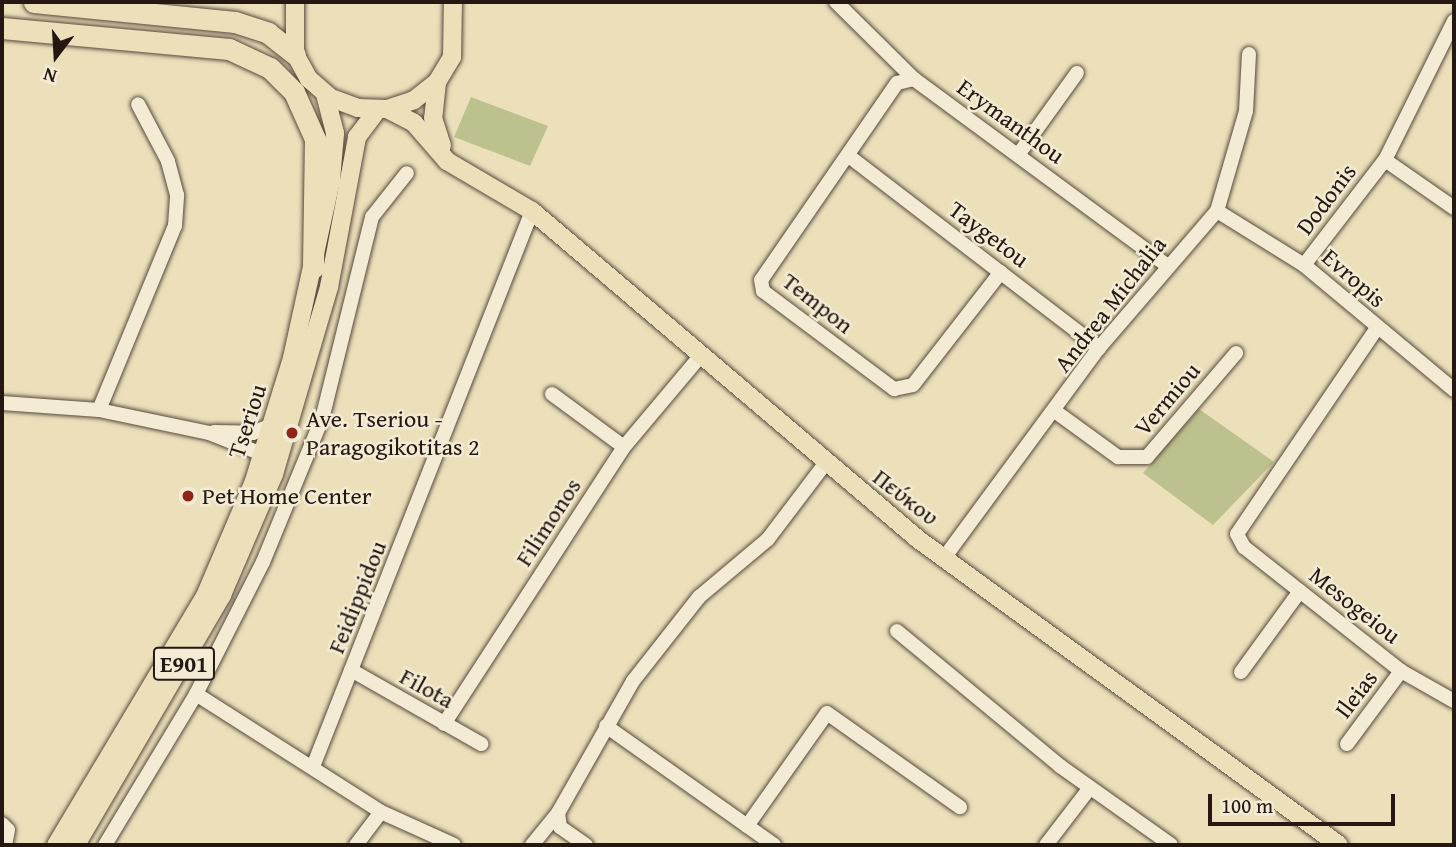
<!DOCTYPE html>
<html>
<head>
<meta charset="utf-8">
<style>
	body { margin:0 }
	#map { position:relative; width:1456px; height:847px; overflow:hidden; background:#ece0bb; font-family:"Gentium Book Plus",serif }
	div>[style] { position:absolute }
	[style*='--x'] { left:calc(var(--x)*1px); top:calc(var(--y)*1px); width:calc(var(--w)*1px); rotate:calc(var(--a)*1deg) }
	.green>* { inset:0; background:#bdc18d }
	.roads { filter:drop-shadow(0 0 2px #574a3d) drop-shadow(0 0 2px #574a3d) }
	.minor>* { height:14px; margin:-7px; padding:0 7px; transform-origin:7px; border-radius:7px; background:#f3ebd3 }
	.major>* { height:18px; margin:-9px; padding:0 9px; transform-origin:9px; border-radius:9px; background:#ece0bb }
	.highway>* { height:21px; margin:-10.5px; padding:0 10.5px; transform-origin:10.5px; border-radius:10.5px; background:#ece0bb }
	.dots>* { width:19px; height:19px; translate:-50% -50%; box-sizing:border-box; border:4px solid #f3ebd3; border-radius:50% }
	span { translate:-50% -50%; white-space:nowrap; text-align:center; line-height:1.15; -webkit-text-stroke:5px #f3ebd3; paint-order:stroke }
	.shield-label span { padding:2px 5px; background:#f3ebd3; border:2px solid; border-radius:5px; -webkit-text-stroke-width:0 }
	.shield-label { font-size:23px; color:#251813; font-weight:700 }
	.street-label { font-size:24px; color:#251813 }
	.poi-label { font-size:24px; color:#251813 }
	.left { translate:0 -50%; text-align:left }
	.frame { position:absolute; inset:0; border:4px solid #251813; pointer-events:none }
	.north { position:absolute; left:21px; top:21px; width:70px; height:70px; -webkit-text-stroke:5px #f3ebd3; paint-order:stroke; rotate:197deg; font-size:19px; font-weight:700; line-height:28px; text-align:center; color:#251813 }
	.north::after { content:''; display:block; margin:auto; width:24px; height:32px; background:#251813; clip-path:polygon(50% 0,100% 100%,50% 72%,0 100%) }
	.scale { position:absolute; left:1208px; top:794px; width:187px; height:32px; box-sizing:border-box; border:4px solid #251813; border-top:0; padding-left:9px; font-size:21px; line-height:24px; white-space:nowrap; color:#251813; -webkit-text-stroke:5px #f3ebd3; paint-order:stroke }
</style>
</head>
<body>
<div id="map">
	<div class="green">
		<div style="clip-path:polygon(471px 97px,548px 126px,530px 166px,454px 137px)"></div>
		<div style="clip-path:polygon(1199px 409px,1274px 462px,1213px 525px,1143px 473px)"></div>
	</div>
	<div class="roads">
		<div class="minor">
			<div style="--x:836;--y:2;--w:110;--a:44.6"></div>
			<div style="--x:914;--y:79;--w:315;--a:36.4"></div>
			<div style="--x:914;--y:79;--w:17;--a:167"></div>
			<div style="--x:897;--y:83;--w:239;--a:124.6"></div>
			<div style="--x:761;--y:280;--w:11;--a:80"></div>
			<div style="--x:763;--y:291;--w:164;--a:36.8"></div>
			<div style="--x:894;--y:389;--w:19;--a:-12"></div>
			<div style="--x:913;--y:385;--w:143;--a:-52.1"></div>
			<div style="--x:1018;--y:155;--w:101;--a:-54.3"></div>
			<div style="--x:850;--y:157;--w:314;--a:37.5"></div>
			<div style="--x:1385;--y:160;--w:84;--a:34.8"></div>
			<div style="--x:1217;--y:211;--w:102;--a:31.8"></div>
			<div style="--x:1304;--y:265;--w:195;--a:39.8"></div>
			<div style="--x:1304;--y:265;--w:133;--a:-52.4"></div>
			<div style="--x:1385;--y:160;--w:155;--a:-63.6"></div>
			<div style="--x:1377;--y:328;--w:249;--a:124.2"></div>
			<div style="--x:1237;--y:534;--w:15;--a:62"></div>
			<div style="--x:1244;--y:547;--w:200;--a:38.3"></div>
			<div style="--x:1401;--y:671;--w:61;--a:29.5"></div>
			<div style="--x:552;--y:394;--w:89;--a:36.4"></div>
			<div style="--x:2;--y:403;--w:97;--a:4.1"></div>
			<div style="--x:99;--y:410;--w:112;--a:11.8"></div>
			<div style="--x:209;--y:433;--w:57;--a:21.6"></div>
			<div style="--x:99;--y:410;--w:199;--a:-67.6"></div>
			<div style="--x:175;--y:226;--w:31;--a:-86"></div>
			<div style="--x:177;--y:195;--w:35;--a:-105"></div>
			<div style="--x:168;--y:161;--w:64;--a:-117.8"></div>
			<div style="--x:1056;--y:412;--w:77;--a:36"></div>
			<div style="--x:1118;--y:457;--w:29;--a:0"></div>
			<div style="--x:1147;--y:457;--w:137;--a:-49.4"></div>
			<div style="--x:214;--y:432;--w:39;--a:1"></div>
			<div style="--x:253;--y:433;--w:21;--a:-23"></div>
			<div style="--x:944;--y:558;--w:261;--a:-53.6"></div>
			<div style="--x:1099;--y:348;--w:181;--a:-49.3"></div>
			<div style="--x:1217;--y:211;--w:104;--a:-73.8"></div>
			<div style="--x:1246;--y:111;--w:57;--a:-87"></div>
			<div style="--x:897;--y:631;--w:212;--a:39.6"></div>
			<div style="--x:1060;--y:766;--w:136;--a:35.4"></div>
			<div style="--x:351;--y:670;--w:150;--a:29.6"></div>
			<div style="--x:1241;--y:672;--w:100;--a:-53.9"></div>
			<div style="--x:196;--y:694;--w:219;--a:32.5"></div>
			<div style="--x:381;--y:812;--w:80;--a:24.3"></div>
			<div style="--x:444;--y:724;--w:330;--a:-57"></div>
			<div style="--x:624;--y:447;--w:121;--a:-50"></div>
			<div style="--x:606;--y:726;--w:206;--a:35.3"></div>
			<div style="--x:1347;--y:744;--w:91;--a:-53.5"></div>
			<div style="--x:314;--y:764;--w:594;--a:-68.48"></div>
			<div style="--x:558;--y:813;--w:14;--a:82"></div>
			<div style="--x:560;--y:827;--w:32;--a:35"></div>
			<div style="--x:2;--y:824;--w:8;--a:45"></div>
			<div style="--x:8;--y:830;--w:15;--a:101"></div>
			<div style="--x:747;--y:826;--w:138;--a:-54.7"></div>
			<div style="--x:827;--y:713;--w:163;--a:35.3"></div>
			<div style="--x:105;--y:845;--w:176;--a:-58.9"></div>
			<div style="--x:196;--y:694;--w:148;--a:-63.1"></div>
			<div style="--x:263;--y:562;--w:155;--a:-67.6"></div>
			<div style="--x:322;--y:419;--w:208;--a:-76.1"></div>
			<div style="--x:372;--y:217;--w:56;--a:-51.5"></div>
			<div style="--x:356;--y:845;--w:41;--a:-52.9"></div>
			<div style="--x:532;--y:845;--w:41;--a:-50.9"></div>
			<div style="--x:558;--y:813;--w:152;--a:-60.4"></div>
			<div style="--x:633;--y:681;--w:107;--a:-51.8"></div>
			<div style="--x:699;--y:597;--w:90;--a:-40"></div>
			<div style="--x:768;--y:539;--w:94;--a:-52.8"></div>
			<div style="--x:1046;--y:845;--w:71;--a:-52.5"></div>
		</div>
		<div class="major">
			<div style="--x:295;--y:2;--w:52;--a:90"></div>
			<div style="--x:295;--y:54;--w:29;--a:61"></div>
			<div style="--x:309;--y:79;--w:29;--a:41"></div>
			<div style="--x:331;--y:98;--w:29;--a:20"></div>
			<div style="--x:358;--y:108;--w:29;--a:2"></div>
			<div style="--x:387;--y:109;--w:28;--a:-18"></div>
			<div style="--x:414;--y:100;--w:29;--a:-38"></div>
			<div style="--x:437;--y:82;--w:29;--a:-59"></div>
			<div style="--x:452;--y:57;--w:55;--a:-89"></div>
			<div style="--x:437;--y:82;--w:36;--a:96"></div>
			<div style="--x:433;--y:118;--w:29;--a:72"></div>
			<div style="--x:387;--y:109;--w:30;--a:27"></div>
			<div style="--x:414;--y:123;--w:50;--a:49"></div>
			<div style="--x:447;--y:161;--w:99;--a:30.5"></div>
			<div style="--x:532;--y:211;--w:508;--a:40.37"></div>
			<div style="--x:919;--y:540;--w:519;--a:35.99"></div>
			<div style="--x:56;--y:845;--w:290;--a:-59.1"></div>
			<div style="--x:205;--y:596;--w:125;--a:-66.9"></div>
			<div style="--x:254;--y:481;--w:129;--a:-72.8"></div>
			<div style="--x:292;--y:358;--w:182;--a:-77.6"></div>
			<div style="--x:331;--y:180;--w:47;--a:-85.1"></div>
			<div style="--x:335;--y:133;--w:40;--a:-104.4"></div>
			<div style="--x:76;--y:845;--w:290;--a:-59.7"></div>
			<div style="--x:222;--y:595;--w:132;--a:-66.7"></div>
			<div style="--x:274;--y:474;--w:195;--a:-73.6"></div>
			<div style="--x:329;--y:287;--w:153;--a:-79.4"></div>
			<div style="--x:357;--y:137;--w:35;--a:-53"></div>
		</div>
		<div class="highway">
			<div style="--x:34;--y:2;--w:202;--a:5.7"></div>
			<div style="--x:235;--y:22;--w:35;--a:18"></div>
			<div style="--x:268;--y:33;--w:34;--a:38"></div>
			<div style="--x:2;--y:28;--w:228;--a:5.3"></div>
			<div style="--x:229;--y:49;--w:45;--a:24.9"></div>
			<div style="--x:270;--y:68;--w:34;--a:45"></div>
			<div style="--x:294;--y:92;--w:51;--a:65.9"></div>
			<div style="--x:315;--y:139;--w:129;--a:90.9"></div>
		</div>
	</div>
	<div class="dots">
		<div style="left:292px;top:433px;background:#8f2418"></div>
		<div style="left:188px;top:496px;background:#8f2418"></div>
	</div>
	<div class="shield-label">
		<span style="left:184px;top:664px">E901</span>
	</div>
	<div class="street-label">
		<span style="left:1011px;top:121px;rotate:36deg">Erymanthou</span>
		<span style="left:1326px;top:199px;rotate:-53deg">Dodonis</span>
		<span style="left:989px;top:234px;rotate:37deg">Taygetou</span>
		<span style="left:1354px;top:278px;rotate:41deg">Evropis</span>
		<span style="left:818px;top:303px;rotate:38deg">Tempon</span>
		<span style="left:1110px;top:304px;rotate:-52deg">Andrea Michalia</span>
		<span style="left:1167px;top:399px;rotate:-50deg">Vermiou</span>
		<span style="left:247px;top:421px;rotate:-72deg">Tseriou</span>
		<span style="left:906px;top:497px;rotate:38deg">Πεύκου</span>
		<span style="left:548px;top:522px;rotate:-57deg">Filimonos</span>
		<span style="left:357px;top:597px;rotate:-68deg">Feidippidou</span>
		<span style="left:1355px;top:605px;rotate:38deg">Mesogeiou</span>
		<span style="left:427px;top:688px;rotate:29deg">Filota</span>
		<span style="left:1356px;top:694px;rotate:-53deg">Ileias</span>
	</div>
	<div class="poi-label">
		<span class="left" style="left:306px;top:433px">Ave. Tseriou -<br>Paragogikotitas 2</span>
		<span class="left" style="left:202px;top:496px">Pet Home Center</span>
	</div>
	<div class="frame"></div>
	<div class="north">N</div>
	<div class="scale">100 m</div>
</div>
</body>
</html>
